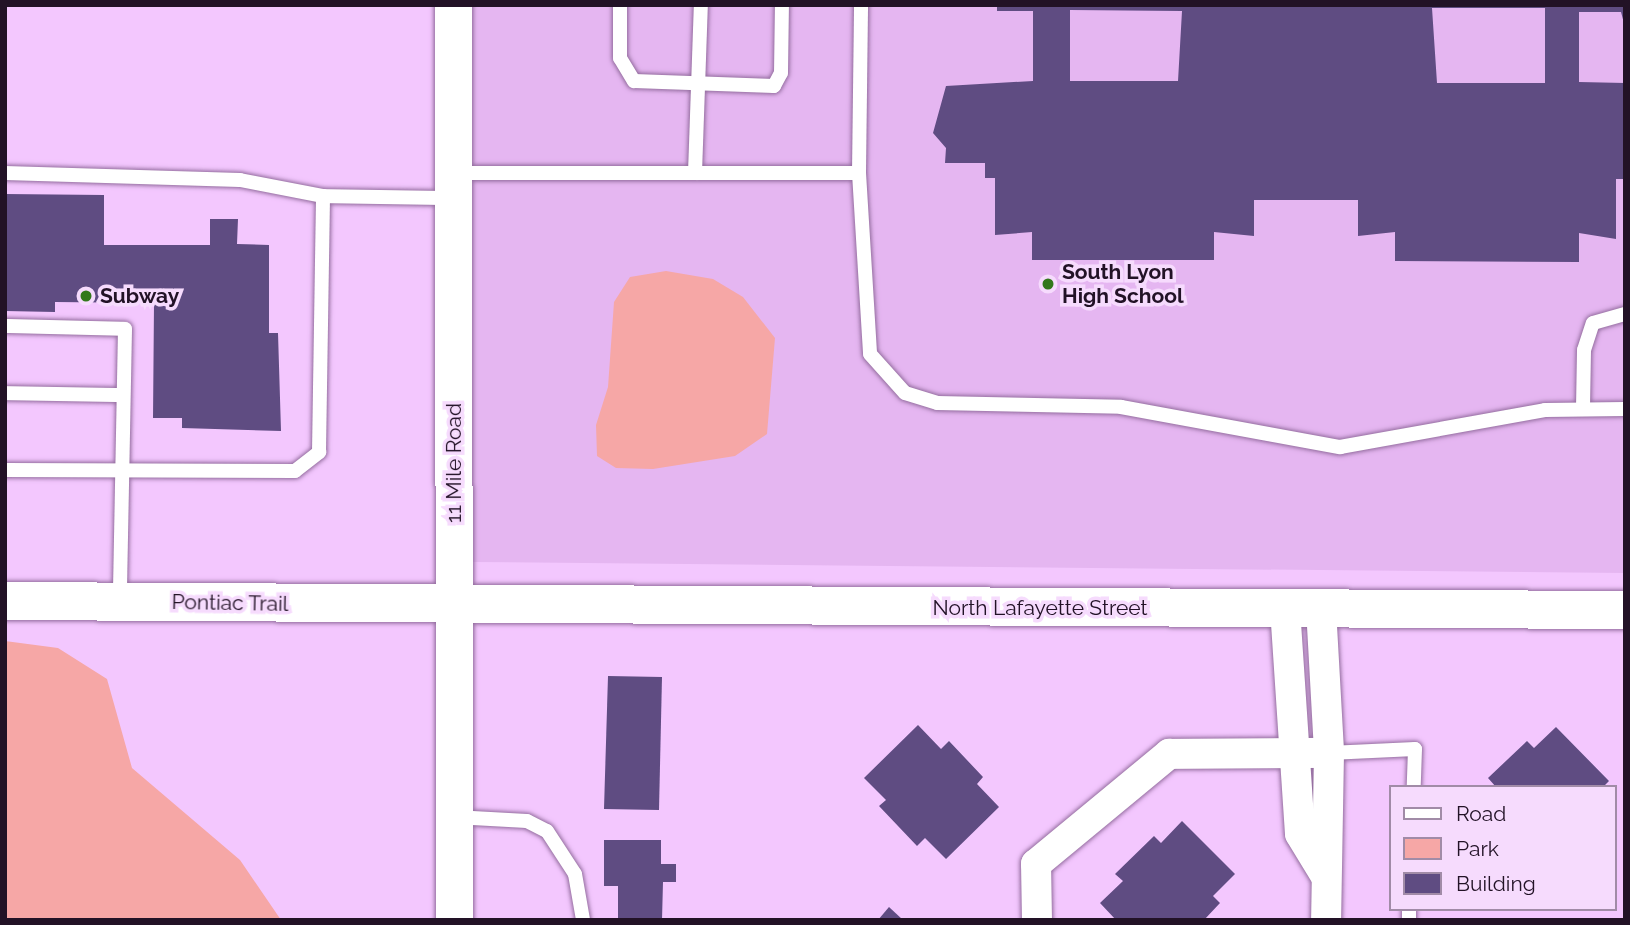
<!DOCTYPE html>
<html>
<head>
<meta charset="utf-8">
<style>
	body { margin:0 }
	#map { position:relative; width:1630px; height:925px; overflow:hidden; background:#f3c7fe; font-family:Raleway,sans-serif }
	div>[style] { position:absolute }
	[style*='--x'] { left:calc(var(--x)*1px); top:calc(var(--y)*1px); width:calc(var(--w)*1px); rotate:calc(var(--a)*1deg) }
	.built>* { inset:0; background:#e5b6f1 }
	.green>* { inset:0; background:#f6a7a6 }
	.building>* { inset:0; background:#5f4c82 }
	.roads { filter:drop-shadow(0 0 2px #946d9f) drop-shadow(0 0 2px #946d9f) }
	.service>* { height:14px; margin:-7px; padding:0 7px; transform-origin:7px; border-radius:7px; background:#fff }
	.minor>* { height:30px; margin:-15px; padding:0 15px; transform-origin:15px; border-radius:15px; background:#fff }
	.tertiary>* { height:37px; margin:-18.5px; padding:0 18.5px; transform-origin:18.5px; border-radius:18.5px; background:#fff }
	.secondary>* { height:38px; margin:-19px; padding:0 19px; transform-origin:19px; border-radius:19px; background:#fff }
	.dots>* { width:19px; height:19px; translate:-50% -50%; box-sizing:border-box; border:4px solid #f6dbfd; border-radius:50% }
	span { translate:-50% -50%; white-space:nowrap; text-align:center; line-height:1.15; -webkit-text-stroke:7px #f6dbfd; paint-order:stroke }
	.poi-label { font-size:21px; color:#221226; font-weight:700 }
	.left { translate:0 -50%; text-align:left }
	.street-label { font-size:21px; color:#221226 }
	.frame { position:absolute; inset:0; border:7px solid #221226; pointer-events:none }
	.legend { position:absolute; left:1389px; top:785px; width:228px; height:126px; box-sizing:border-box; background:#f6dbfd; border:2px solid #a18ba7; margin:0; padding:9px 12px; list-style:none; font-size:21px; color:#221226 }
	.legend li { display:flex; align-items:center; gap:14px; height:35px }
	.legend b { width:35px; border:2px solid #a18ba7 }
</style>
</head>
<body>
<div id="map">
	<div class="built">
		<div style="clip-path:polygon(472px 5px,1625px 5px,1625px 573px,472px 562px)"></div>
	</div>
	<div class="green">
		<div style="clip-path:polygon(666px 271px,713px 279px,743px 297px,775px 338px,767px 434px,735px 456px,653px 469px,616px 468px,597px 456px,596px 425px,608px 387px,614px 302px,630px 277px)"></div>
		<div style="clip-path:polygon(5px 641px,58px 648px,107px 679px,132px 768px,240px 860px,281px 920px,5px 920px)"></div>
	</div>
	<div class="building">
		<div style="clip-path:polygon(evenodd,997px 5px,1625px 5px,1625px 27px,1621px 12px,1579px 12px,1579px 82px,1625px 83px,1625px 179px,1616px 179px,1616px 239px,1579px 233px,1579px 262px,1395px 261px,1395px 232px,1358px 236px,1358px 200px,1254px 200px,1254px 236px,1214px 232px,1214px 260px,1032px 260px,1032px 232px,995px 235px,995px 178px,985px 178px,985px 163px,945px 163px,946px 148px,933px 133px,946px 86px,1033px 81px,1033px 11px,997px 11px,997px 5px,1432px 8px,1545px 8px,1545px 83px,1437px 83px,1432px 8px,997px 5px,1070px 10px,1182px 11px,1178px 81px,1070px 81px,1070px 10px)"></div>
		<div style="clip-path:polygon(5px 194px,104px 195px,104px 245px,210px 245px,210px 219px,238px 219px,237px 244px,269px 245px,269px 333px,278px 333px,281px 431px,182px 428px,182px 418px,153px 418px,154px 303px,55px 302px,55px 312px,5px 311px)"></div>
		<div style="clip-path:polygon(608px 676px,662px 677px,659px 810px,604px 809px)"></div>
		<div style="clip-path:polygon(918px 725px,941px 749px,949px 741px,983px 777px,977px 784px,999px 807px,946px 859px,925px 838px,917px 846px,879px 806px,886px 800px,864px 778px)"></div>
		<div style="clip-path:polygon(1556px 727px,1609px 781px,1603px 787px,1496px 787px,1488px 778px,1527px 741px,1534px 748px)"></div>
		<div style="clip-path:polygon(1182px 821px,1235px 874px,1213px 896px,1220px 903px,1204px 920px,1116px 920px,1100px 903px,1123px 881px,1115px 874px,1154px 836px,1161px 843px)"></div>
		<div style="clip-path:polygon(604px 840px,661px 840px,661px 864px,676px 864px,676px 882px,663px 882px,662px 920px,618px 920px,618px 886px,604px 886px)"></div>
		<div style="clip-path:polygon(889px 907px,903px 920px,878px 920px)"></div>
	</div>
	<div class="roads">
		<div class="service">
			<div style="--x:620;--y:5;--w:53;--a:90"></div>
			<div style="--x:620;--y:58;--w:27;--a:59"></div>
			<div style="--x:634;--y:81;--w:140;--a:2"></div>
			<div style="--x:774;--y:86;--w:15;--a:-62"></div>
			<div style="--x:781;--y:73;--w:68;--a:-89.2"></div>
			<div style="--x:5;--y:173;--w:235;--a:1.7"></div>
			<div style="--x:240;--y:180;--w:85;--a:10.9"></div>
			<div style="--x:455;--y:173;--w:404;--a:0"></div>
			<div style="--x:859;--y:173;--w:181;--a:86.5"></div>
			<div style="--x:870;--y:354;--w:52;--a:48.1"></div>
			<div style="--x:905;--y:393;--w:34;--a:17"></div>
			<div style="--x:937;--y:403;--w:184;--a:1.2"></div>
			<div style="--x:1121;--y:407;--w:223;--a:10.4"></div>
			<div style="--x:1340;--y:447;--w:208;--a:-10.2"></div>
			<div style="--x:1545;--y:410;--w:80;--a:-0.7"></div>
			<div style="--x:695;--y:173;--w:168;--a:-88"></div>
			<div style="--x:859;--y:173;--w:168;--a:-89.3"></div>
			<div style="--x:5;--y:326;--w:120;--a:1.4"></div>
			<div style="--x:125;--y:329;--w:271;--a:91.1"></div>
			<div style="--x:5;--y:393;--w:118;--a:1"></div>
			<div style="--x:1583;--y:408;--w:58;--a:-89"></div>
			<div style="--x:1584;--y:350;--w:28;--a:-72"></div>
			<div style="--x:1593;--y:323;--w:33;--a:-16"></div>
			<div style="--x:5;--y:470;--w:290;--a:0.2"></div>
			<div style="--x:295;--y:471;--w:31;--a:-38"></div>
			<div style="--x:319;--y:452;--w:256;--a:-89.1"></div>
			<div style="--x:323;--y:196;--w:129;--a:0.9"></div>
			<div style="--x:1329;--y:753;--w:86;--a:-2.7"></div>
			<div style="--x:1415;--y:749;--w:38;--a:92"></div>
			<div style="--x:454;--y:817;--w:73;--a:3.1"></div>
			<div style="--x:527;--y:821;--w:22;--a:27"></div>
			<div style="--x:547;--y:831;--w:51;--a:56.9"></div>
			<div style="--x:575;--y:874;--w:47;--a:80.1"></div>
			<div style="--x:1409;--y:920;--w:11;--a:-90"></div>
		</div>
		<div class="minor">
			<div style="--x:1285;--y:608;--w:226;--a:86.2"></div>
			<div style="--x:1300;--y:834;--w:48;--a:58.6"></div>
			<div style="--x:1321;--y:608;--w:145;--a:86.8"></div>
			<div style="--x:1329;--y:753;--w:167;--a:91"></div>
			<div style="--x:1037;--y:920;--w:56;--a:-91"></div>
			<div style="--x:1036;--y:864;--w:173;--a:-39.6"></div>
			<div style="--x:1169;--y:754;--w:160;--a:-0.4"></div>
		</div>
		<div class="tertiary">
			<div style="--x:453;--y:5;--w:915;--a:89.94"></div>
		</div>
		<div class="secondary">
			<div style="--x:5;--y:601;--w:1620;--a:0.32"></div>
		</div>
	</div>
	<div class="dots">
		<div style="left:1048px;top:284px;background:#32781b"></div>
		<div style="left:86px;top:296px;background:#32781b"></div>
	</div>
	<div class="poi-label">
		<span class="left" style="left:1062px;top:284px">South Lyon<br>High School</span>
		<span class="left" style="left:100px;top:296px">Subway</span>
	</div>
	<div class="street-label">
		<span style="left:454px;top:463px;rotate:-90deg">11 Mile Road</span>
		<span style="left:230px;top:603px;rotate:1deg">Pontiac Trail</span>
		<span style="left:1040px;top:608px">North Lafayette Street</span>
	</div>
	<div class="frame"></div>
	<ul class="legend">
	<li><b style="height:9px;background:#fff"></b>Road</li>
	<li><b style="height:19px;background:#f6a7a6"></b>Park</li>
	<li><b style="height:19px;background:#5f4c82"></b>Building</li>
	</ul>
</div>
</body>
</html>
